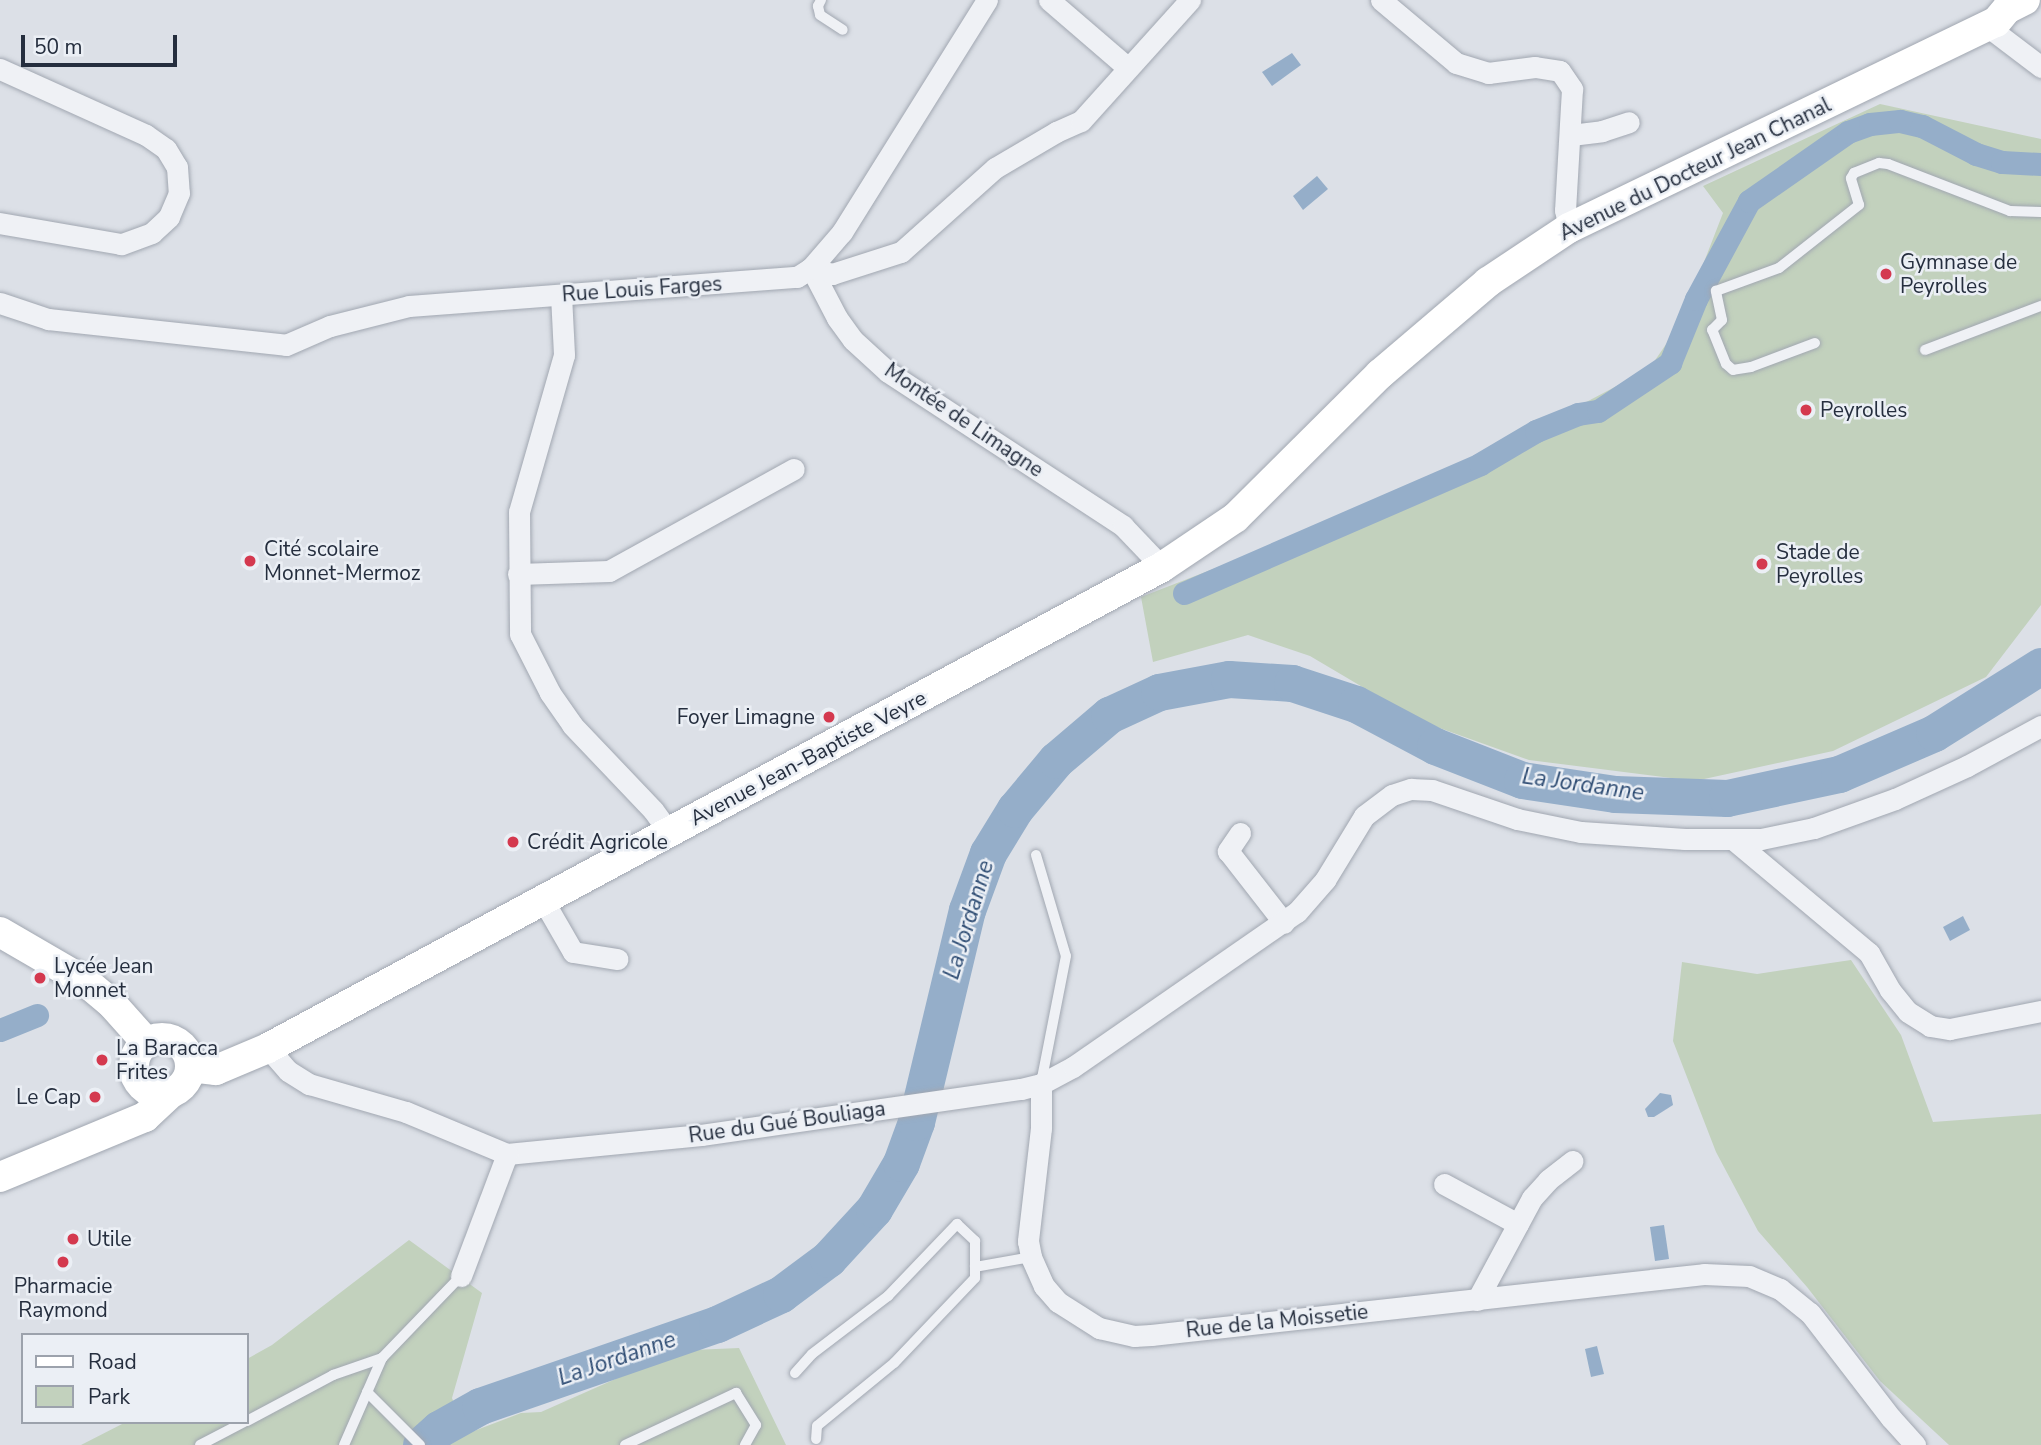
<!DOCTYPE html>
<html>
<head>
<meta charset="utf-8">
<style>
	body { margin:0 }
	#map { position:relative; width:2041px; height:1445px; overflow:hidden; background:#dce0e7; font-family:"Nunito Sans",sans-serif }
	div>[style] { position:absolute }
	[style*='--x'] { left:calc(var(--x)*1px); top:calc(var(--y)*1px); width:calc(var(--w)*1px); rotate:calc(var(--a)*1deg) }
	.green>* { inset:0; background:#c2d1bd }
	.water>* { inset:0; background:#95aec9 }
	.canal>* { height:23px; margin:-11.5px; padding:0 11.5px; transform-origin:11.5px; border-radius:11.5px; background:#95aec9 }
	.river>* { height:37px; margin:-18.5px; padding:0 18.5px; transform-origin:18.5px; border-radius:18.5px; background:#95aec9 }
	.roads { filter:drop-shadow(0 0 2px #a1a7b1) drop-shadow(0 0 2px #a1a7b1) }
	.service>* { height:10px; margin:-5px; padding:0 5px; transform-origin:5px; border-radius:5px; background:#eff1f5 }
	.minor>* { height:21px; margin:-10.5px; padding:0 10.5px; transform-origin:10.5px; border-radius:10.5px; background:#eff1f5 }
	.secondary>* { height:30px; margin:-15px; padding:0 15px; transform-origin:15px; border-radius:15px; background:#fff }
	.secondary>.ring { margin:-15px; padding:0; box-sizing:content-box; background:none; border:30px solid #fff; border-radius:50% }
	.dots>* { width:19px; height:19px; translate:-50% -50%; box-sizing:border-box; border:4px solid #ebeff5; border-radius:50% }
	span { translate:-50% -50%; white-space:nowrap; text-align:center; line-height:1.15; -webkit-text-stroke:5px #ebeff5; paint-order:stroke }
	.street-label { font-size:21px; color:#252e3e }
	.poi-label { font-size:21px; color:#252e3e }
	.left { translate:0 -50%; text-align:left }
	.right { translate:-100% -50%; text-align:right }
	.water-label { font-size:23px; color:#2e4c73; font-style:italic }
	.legend { position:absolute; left:21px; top:1333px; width:228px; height:91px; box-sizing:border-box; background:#ebeff5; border:2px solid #9ca2ac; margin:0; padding:9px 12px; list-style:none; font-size:21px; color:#252e3e }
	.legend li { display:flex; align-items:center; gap:14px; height:35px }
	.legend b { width:35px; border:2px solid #9ca2ac }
	.scale { position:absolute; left:21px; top:35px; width:156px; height:32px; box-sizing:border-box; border:4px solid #252e3e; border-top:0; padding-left:9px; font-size:21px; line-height:24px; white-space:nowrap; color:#252e3e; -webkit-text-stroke:5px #ebeff5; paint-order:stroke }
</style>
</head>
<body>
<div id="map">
	<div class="green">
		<div style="clip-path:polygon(1880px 104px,2041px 139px,2041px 605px,1986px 677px,1833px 751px,1695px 781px,1529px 760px,1420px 721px,1310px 656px,1248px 635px,1153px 662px,1141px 597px,1262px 550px,1493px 451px,1649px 369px,1680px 324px,1723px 213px,1703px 186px)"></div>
		<div style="clip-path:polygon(1851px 960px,1901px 1035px,1933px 1122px,2041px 1114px,2041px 1445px,1949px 1445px,1880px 1381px,1807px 1287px,1758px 1231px,1716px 1152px,1673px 1041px,1682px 962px,1757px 974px)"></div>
		<div style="clip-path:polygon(409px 1240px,482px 1293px,452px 1398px,466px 1434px,521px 1413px,541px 1412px,620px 1377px,693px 1350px,739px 1348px,786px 1445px,81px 1445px,126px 1422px,247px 1422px,247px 1359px,272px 1345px)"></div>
	</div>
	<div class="water">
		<div style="clip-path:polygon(1292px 53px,1301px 65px,1272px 86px,1262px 72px)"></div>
		<div style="clip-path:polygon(1317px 176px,1328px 189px,1303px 210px,1293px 196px)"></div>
		<div style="clip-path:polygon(1963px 916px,1970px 930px,1950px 941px,1943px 927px)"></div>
		<div style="clip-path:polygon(1660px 1093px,1671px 1095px,1673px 1105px,1654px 1117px,1648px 1117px,1645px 1109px)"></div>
		<div style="clip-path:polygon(1664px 1225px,1669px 1259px,1655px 1261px,1650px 1227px)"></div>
		<div style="clip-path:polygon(1597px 1346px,1604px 1374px,1591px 1377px,1585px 1349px)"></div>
	</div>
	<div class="canal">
		<div style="--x:1184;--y:593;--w:323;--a:-23.5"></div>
		<div style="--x:1480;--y:464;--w:65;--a:-30.5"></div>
		<div style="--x:1536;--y:431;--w:45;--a:-22"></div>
		<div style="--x:1578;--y:414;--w:20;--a:-9"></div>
		<div style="--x:1598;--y:411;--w:87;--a:-33.7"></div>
		<div style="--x:1670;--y:363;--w:69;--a:-67.9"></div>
		<div style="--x:1696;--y:299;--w:111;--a:-61.6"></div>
		<div style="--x:1749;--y:201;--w:121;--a:-34.9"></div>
		<div style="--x:1848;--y:132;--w:23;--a:-20"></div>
		<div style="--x:1870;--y:124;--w:30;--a:-6"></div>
		<div style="--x:1900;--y:121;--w:23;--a:13"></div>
		<div style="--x:1922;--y:126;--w:61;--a:27.4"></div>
		<div style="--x:1976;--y:154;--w:27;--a:17"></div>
		<div style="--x:2002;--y:162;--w:39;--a:3"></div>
		<div style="--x:0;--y:1030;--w:40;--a:-22"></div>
	</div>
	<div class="river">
		<div style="--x:421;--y:1445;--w:24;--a:-42"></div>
		<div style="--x:439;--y:1429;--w:47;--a:-29.3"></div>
		<div style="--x:480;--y:1406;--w:251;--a:-19.1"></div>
		<div style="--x:717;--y:1324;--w:71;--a:-25.1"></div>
		<div style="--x:781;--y:1294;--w:59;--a:-36.7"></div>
		<div style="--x:828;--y:1259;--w:68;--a:-47.4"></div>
		<div style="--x:874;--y:1209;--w:53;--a:-59.6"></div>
		<div style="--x:901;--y:1163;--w:44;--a:-69.9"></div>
		<div style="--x:916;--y:1122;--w:218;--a:-76.5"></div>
		<div style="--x:967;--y:910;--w:61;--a:-69.8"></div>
		<div style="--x:988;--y:853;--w:52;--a:-58.5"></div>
		<div style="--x:1015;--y:809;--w:64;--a:-50.1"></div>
		<div style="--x:1056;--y:760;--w:70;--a:-40.3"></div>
		<div style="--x:1109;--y:715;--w:55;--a:-24.7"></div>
		<div style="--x:1159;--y:692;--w:71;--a:-10.5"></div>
		<div style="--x:1229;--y:679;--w:63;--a:3.6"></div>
		<div style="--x:1292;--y:683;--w:67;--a:18.2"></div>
		<div style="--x:1356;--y:704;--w:89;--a:28"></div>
		<div style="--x:1435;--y:746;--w:93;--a:21.3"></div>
		<div style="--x:1522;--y:780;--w:94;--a:8.6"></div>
		<div style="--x:1615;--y:794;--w:112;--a:2"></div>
		<div style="--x:1727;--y:798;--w:115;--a:-12.1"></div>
		<div style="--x:1839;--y:774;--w:103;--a:-23.3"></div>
		<div style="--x:1934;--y:733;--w:126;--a:-32.1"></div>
	</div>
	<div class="roads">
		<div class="service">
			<div style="--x:821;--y:0;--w:7;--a:117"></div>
			<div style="--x:818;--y:6;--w:9;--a:77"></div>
			<div style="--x:820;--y:15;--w:27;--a:33"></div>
			<div style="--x:1815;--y:343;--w:68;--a:159.4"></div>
			<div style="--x:1751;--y:367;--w:18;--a:171"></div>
			<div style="--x:1733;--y:370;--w:9;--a:-139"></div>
			<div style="--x:1726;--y:364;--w:37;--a:-112"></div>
			<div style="--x:1712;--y:330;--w:14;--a:-45"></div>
			<div style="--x:1722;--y:320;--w:30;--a:-102"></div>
			<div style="--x:1716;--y:291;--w:67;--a:-20.1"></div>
			<div style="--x:1779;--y:268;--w:102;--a:-38.2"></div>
			<div style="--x:1859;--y:205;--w:28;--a:-107"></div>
			<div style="--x:1851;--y:178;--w:6;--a:-59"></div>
			<div style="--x:1854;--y:173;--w:27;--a:-22"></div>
			<div style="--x:1879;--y:163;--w:9;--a:6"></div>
			<div style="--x:1888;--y:164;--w:131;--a:21.1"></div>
			<div style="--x:2010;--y:211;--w:31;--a:2"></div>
			<div style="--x:1925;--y:350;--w:124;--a:-20.8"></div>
			<div style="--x:1036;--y:855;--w:105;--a:73.5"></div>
			<div style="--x:1066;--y:956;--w:130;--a:101.1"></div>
			<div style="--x:975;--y:1267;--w:57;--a:-10.1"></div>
			<div style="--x:795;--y:1373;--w:25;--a:-48"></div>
			<div style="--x:812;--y:1354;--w:96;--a:-37.3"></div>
			<div style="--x:888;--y:1296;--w:100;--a:-46.2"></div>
			<div style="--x:957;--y:1224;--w:25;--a:43"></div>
			<div style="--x:975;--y:1241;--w:37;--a:90"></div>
			<div style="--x:975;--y:1278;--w:117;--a:133.6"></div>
			<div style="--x:894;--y:1363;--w:99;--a:140.7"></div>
			<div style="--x:817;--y:1426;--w:13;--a:94"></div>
			<div style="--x:367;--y:1392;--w:75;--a:45"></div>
			<div style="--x:247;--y:1421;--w:98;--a:-28.1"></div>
			<div style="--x:333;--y:1375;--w:52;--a:-19.1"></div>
			<div style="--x:382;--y:1358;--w:114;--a:-46.1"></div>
			<div style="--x:200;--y:1445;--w:50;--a:-27.6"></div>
			<div style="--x:344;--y:1445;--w:95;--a:-66.4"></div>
			<div style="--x:625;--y:1445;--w:123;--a:-25.1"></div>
			<div style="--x:736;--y:1393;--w:38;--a:58"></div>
			<div style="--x:756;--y:1425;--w:23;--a:119"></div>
		</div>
		<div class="minor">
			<div style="--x:987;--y:0;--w:274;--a:122"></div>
			<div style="--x:842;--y:232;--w:48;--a:130.7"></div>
			<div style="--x:811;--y:268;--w:56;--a:62.5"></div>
			<div style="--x:837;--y:318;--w:27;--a:54"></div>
			<div style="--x:853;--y:340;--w:47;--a:42.4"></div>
			<div style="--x:888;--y:372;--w:281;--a:33.2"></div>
			<div style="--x:1123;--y:526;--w:57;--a:46.4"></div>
			<div style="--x:1049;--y:0;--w:103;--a:40.7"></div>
			<div style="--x:1381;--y:0;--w:98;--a:40"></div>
			<div style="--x:1456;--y:63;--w:34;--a:17"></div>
			<div style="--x:1488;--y:73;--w:47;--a:-7.3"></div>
			<div style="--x:1535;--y:67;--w:25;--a:9"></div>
			<div style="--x:1560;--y:71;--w:22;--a:56"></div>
			<div style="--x:1572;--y:89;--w:121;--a:93.3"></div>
			<div style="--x:1565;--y:210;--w:18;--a:77"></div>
			<div style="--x:1987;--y:26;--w:68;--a:37.2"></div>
			<div style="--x:0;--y:69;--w:160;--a:24.3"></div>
			<div style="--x:146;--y:135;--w:24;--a:35"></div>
			<div style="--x:166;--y:149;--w:21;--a:59"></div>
			<div style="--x:177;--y:167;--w:26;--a:86"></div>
			<div style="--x:179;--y:193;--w:26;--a:113"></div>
			<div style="--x:169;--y:217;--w:23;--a:137"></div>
			<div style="--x:152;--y:233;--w:33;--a:160"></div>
			<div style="--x:121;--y:244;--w:123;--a:-170.2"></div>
			<div style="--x:1571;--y:135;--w:31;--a:-7"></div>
			<div style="--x:1602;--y:131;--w:28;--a:-18"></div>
			<div style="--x:561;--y:295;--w:60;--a:87.1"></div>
			<div style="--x:564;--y:355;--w:163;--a:106"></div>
			<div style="--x:519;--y:512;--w:122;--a:89.5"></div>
			<div style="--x:520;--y:634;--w:66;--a:63"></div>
			<div style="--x:550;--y:693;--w:39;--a:55"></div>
			<div style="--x:572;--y:725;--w:117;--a:46.4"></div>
			<div style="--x:653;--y:810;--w:27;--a:54"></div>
			<div style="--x:0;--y:303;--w:51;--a:18.4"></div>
			<div style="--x:48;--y:319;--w:239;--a:6.2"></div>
			<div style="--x:286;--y:345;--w:48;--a:-23.4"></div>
			<div style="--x:330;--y:326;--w:81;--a:-14.2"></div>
			<div style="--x:409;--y:306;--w:389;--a:-4.3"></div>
			<div style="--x:797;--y:277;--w:17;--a:-33"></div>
			<div style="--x:811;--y:268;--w:22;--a:16"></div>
			<div style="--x:832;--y:274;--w:72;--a:-17.7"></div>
			<div style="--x:901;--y:252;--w:126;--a:-41.8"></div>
			<div style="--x:995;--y:168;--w:71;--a:-30.5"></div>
			<div style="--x:1056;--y:132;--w:27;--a:-24"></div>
			<div style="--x:1081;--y:121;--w:163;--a:-48"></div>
			<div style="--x:518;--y:574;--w:91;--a:-1.9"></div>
			<div style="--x:609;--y:571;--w:211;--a:-28.9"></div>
			<div style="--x:1240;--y:833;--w:22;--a:124"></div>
			<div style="--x:1228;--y:851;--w:91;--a:52.1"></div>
			<div style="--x:1735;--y:841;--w:175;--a:39.9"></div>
			<div style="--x:1869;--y:953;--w:43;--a:60.4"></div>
			<div style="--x:1890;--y:990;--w:28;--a:51"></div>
			<div style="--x:1908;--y:1012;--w:26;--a:32"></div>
			<div style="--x:1930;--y:1026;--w:20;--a:9"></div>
			<div style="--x:1950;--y:1029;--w:93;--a:-11.2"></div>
			<div style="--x:543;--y:900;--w:60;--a:60"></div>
			<div style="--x:573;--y:952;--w:45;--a:9"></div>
			<div style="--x:268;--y:1048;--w:30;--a:49"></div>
			<div style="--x:288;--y:1071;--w:25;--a:32"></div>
			<div style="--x:309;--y:1084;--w:101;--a:16.1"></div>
			<div style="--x:406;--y:1112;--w:109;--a:22.6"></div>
			<div style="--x:507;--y:1154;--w:195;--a:-5.6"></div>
			<div style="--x:701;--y:1135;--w:323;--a:-8.2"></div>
			<div style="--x:1021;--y:1089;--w:21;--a:-14"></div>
			<div style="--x:1041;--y:1084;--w:36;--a:-28"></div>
			<div style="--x:1073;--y:1067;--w:272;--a:-34.7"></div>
			<div style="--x:1297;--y:912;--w:43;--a:-48.8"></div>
			<div style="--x:1325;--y:880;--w:75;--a:-58.6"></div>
			<div style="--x:1364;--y:816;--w:35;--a:-37"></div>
			<div style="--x:1392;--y:795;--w:20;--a:-18"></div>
			<div style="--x:1411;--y:789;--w:21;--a:3"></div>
			<div style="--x:1432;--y:790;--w:90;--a:18.8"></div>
			<div style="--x:1517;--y:819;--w:65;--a:11.5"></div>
			<div style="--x:1581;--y:832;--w:104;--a:3.9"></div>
			<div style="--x:1685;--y:839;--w:76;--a:0"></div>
			<div style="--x:1761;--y:839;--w:54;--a:-11.7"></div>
			<div style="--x:1814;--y:828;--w:86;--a:-19.7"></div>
			<div style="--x:1895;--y:799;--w:79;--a:-24.6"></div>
			<div style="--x:1967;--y:766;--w:84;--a:-28.4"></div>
			<div style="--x:1041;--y:1084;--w:44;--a:90"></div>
			<div style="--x:1041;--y:1128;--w:114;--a:96.6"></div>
			<div style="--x:1028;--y:1241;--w:16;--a:79"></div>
			<div style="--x:1031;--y:1257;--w:32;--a:66"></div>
			<div style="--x:1044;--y:1286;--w:21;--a:49"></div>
			<div style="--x:1058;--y:1302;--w:49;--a:32.4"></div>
			<div style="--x:1099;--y:1328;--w:36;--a:13"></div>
			<div style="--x:1134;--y:1336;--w:17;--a:-3"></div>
			<div style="--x:1151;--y:1335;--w:556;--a:-6.29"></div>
			<div style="--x:1704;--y:1274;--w:45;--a:2.5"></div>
			<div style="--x:1749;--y:1276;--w:34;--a:23"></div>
			<div style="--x:1780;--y:1289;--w:38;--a:39"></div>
			<div style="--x:1810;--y:1313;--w:133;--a:52.4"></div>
			<div style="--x:1891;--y:1418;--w:36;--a:48"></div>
			<div style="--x:1444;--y:1184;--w:84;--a:28.4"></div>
			<div style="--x:461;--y:1276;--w:130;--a:-69.3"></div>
			<div style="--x:1477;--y:1300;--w:116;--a:-61.7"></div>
			<div style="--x:1532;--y:1198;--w:24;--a:-48"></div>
			<div style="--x:1548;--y:1180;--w:31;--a:-38"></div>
		</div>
		<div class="secondary">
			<div style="--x:0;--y:932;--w:99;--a:30.2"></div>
			<div style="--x:86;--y:982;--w:35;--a:40"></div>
			<div style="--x:113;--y:1005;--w:50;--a:48.3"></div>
			<div class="ring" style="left:134px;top:1038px;width:26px;height:26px"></div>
			<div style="--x:190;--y:1067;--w:26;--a:7"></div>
			<div style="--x:216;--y:1070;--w:56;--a:-22.9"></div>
			<div style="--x:268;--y:1048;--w:1015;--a:-28.28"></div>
			<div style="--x:1162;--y:567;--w:88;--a:-33.9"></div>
			<div style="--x:1235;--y:518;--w:204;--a:-44.8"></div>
			<div style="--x:1380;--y:374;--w:142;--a:-40.4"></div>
			<div style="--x:1488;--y:282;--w:97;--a:-33.7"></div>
			<div style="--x:1569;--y:228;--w:474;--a:-25.8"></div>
			<div style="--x:1996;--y:22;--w:17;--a:-50"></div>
			<div style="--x:2007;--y:9;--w:20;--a:-27"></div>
			<div style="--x:0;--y:1177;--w:157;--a:-22.5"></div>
			<div style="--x:145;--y:1117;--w:37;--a:-43"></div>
		</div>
	</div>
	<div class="dots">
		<div style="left:1886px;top:274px;background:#d4394f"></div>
		<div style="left:1806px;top:410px;background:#d4394f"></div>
		<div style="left:250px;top:561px;background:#d4394f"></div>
		<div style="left:1762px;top:564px;background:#d4394f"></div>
		<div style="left:829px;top:717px;background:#d4394f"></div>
		<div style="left:513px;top:842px;background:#d4394f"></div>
		<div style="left:40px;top:978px;background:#d4394f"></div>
		<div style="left:102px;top:1060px;background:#d4394f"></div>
		<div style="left:95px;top:1097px;background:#d4394f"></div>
		<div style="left:73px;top:1239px;background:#d4394f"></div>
		<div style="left:63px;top:1262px;background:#d4394f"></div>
	</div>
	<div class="street-label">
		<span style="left:1695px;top:169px;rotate:-26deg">Avenue du Docteur Jean Chanal</span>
		<span style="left:642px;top:289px;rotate:-4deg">Rue Louis Farges</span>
		<span style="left:964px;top:420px;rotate:34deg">Montée de Limagne</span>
		<span style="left:808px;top:758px;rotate:-28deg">Avenue Jean-Baptiste Veyre</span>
		<span style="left:787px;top:1122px;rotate:-8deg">Rue du Gué Bouliaga</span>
		<span style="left:1277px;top:1321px;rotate:-6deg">Rue de la Moissetie</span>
	</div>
	<div class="poi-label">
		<span class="left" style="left:1900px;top:274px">Gymnase de<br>Peyrolles</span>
		<span class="left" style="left:1820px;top:410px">Peyrolles</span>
		<span class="left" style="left:264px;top:561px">Cité scolaire<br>Monnet-Mermoz</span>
		<span class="left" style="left:1776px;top:564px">Stade de<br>Peyrolles</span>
		<span class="right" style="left:815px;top:717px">Foyer Limagne</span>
		<span class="left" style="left:527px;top:842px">Crédit Agricole</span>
		<span class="left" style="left:54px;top:978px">Lycée Jean<br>Monnet</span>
		<span class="left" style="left:116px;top:1060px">La Baracca<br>Frites</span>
		<span class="right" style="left:81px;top:1097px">Le Cap</span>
		<span class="left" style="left:87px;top:1239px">Utile</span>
		<span style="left:63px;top:1298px">Pharmacie<br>Raymond</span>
	</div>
	<div class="water-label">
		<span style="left:1583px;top:785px;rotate:8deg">La Jordanne</span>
		<span style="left:969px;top:920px;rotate:-73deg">La Jordanne</span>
		<span style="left:617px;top:1359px;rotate:-19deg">La Jordanne</span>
	</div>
	<ul class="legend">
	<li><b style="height:9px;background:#fff"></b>Road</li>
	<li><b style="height:19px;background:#c2d1bd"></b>Park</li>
	</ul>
	<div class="scale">50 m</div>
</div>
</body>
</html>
